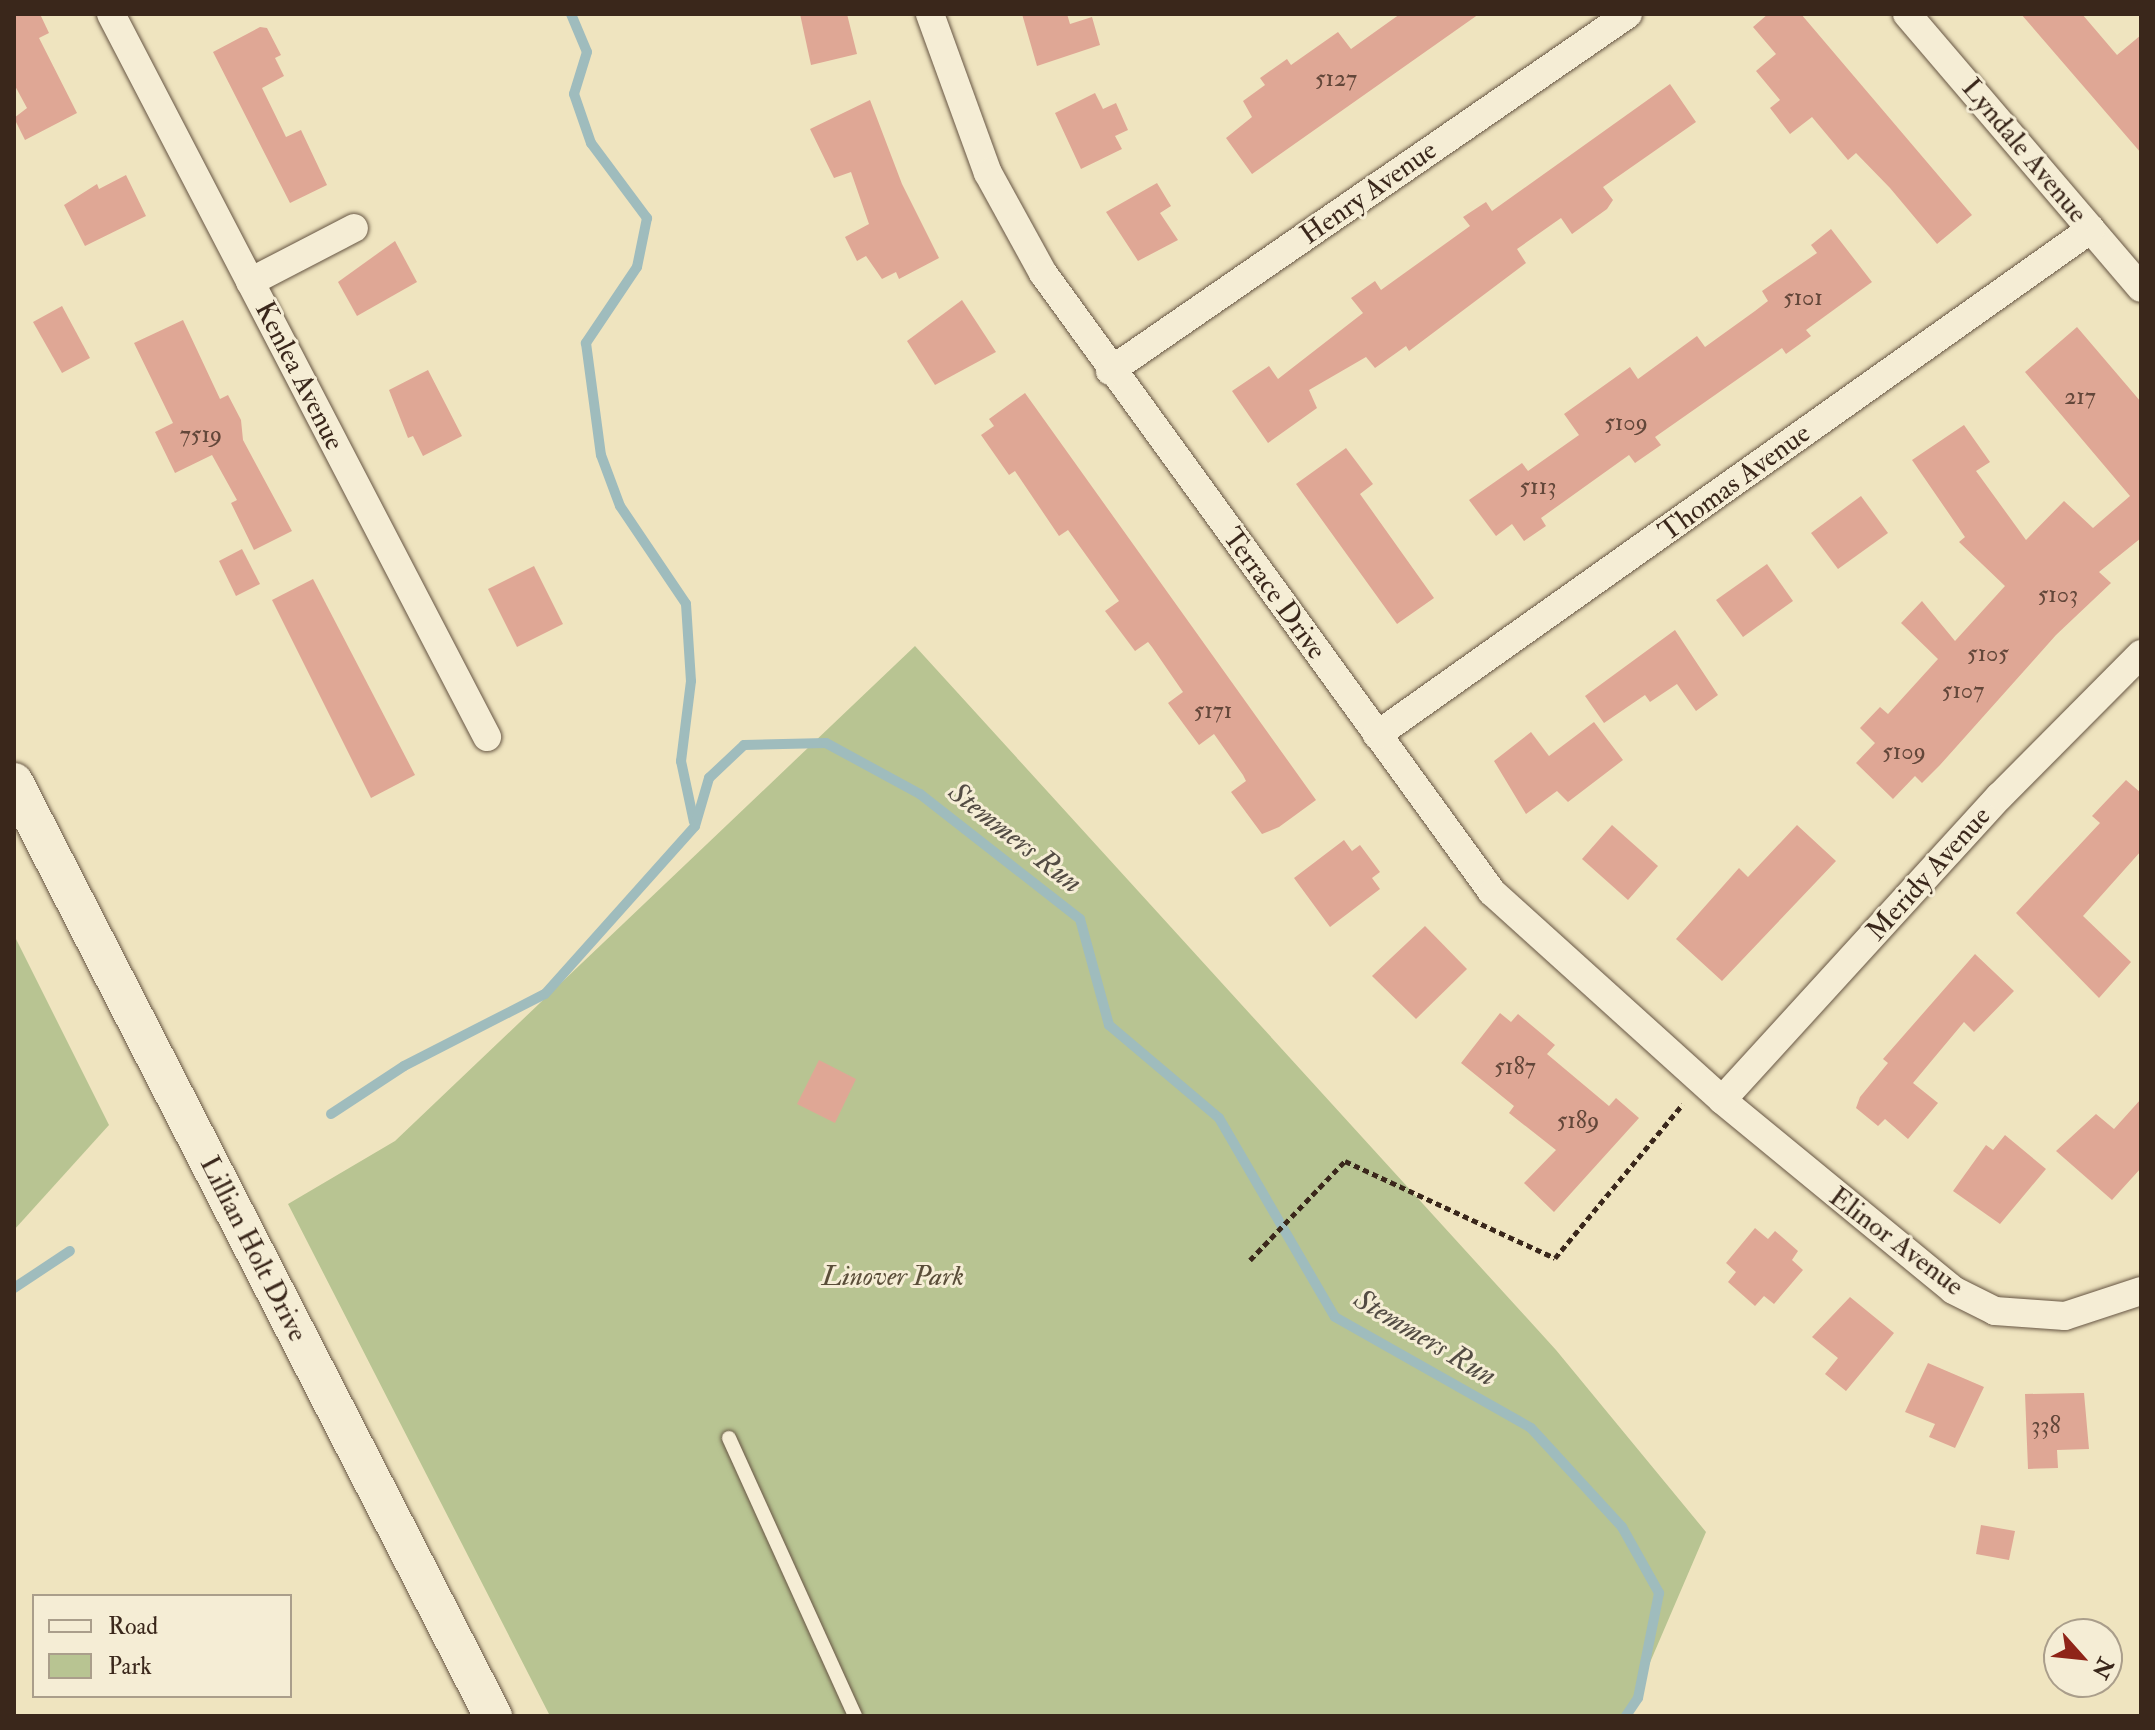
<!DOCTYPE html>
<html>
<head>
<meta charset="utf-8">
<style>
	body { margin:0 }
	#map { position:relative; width:2155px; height:1730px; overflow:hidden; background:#efe4bf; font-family:"IM FELL Double Pica",serif }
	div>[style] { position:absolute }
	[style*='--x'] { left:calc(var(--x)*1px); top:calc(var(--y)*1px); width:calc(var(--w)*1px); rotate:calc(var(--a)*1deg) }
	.green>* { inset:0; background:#b8c492 }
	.stream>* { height:10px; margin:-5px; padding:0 5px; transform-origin:5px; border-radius:5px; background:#9fbcbd }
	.building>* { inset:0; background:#dfa795 }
	.path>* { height:5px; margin-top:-2.5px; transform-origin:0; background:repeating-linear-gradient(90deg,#3a271b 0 6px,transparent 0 10px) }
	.roads { filter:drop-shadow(0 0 2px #675644) drop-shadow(0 0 2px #675644) }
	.service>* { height:14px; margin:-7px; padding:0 7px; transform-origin:7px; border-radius:7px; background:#f5edd5 }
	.minor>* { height:28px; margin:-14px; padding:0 14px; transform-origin:14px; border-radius:14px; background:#f5edd5 }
	.secondary>* { height:38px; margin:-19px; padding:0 19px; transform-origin:19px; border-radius:19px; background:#f5edd5 }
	span { translate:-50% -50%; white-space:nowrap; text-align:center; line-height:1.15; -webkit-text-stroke:6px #f5edd5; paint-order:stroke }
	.number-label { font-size:24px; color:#63473a }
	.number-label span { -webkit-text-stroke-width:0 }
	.street-label { font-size:28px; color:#3a271b }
	.park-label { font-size:28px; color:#5a4e39; font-style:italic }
	.water-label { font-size:30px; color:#534c44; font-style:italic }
	.frame { position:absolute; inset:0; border:16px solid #3a271b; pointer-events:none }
	.legend { position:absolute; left:32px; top:1594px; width:260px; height:104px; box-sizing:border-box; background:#f5edd5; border:2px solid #aa9e8b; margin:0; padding:10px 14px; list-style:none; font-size:24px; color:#3a271b }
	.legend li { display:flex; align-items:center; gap:16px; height:40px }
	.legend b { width:40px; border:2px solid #aa9e8b }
	.north { position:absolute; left:2043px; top:1618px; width:80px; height:80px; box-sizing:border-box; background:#f5edd5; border:2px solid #aa9e8b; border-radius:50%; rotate:117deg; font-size:22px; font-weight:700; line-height:32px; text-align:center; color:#3a271b }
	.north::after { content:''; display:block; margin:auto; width:28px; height:36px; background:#8f2418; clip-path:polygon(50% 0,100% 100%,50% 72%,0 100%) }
</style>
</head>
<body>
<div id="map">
	<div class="green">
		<div style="clip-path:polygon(915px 646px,1556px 1350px,1706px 1532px,1627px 1716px,550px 1716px,288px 1204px,395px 1141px)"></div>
		<div style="clip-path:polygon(14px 935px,109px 1125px,14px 1230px)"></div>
	</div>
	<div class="stream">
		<div style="--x:571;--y:14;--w:41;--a:67.2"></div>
		<div style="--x:587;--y:52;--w:44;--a:107.2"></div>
		<div style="--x:574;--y:94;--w:52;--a:70.9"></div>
		<div style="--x:591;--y:143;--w:94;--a:53.3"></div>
		<div style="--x:647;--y:218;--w:50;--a:101.5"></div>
		<div style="--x:637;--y:267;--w:92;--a:123.9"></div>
		<div style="--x:586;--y:343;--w:113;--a:82.4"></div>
		<div style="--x:601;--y:455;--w:54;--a:69.6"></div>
		<div style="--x:620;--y:506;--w:118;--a:56"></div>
		<div style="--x:686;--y:604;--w:77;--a:86.3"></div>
		<div style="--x:691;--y:681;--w:81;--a:97.1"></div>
		<div style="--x:681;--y:761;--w:62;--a:78"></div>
		<div style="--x:331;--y:1114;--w:87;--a:-33.3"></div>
		<div style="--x:404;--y:1066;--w:158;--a:-27.1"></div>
		<div style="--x:545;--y:994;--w:225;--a:-48.2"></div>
		<div style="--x:695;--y:826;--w:50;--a:-73.7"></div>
		<div style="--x:709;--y:778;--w:48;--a:-43.3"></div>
		<div style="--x:744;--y:745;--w:82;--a:-1.4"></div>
		<div style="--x:826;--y:743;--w:107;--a:28.5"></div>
		<div style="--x:920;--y:794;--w:203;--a:38"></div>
		<div style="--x:1080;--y:919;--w:110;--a:74.7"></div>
		<div style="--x:1109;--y:1025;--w:144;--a:40.2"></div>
		<div style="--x:1219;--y:1118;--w:230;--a:59.8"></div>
		<div style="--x:1335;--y:1317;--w:225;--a:29.5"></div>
		<div style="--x:1531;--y:1428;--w:134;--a:47.4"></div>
		<div style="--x:1622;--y:1527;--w:76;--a:60.7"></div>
		<div style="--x:1659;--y:1593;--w:107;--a:101.3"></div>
		<div style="--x:1638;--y:1698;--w:22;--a:124"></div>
		<div style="--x:14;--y:1288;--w:67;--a:-33.5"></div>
	</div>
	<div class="building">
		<div style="clip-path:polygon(14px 14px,40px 14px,49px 33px,39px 38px,77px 113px,25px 140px,14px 118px,27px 108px,14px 84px)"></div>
		<div style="clip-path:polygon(800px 14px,847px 14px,857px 54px,811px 65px)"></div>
		<div style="clip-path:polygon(1022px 14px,1067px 14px,1070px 24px,1092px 17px,1100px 45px,1037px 66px)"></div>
		<div style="clip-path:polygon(1400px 14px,1479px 14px,1252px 174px,1226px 138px,1252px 117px,1243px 101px,1265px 85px,1260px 78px,1287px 59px,1291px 65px,1338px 32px,1351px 49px)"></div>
		<div style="clip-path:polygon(1768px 14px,1801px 14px,1972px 215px,1937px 244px,1890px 188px,1856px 153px,1848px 160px,1812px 117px,1790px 134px,1770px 108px,1780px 100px,1756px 71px,1776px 54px,1753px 27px)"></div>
		<div style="clip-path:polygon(2021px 14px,2082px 14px,2117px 55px,2141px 35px,2141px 153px)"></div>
		<div style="clip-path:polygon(260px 27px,267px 28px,281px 55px,275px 58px,284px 76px,262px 88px,286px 137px,301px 130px,327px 185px,290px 203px,213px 52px)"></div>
		<div style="clip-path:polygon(1670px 84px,1696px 122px,1603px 187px,1613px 200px,1607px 209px,1572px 234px,1561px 218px,1517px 249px,1526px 263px,1409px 351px,1406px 346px,1375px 368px,1366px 357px,1309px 390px,1317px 408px,1268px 443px,1232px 391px,1269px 366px,1278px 379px,1363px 313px,1351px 298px,1375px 281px,1381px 290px,1470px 226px,1463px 217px,1486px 202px,1492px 211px)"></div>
		<div style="clip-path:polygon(1095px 93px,1103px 109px,1116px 103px,1128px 130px,1115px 136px,1122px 149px,1081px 169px,1055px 113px)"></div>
		<div style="clip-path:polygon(870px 100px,902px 184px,939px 258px,899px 279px,896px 272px,882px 279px,866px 256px,857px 261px,845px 237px,869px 224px,851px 172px,834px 178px,810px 129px)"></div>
		<div style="clip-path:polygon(126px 175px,146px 216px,85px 246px,64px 205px,97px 184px,99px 189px)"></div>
		<div style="clip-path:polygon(1157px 183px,1171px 206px,1160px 213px,1178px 240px,1138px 261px,1106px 212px)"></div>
		<div style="clip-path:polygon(1831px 229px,1872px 282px,1806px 330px,1811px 336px,1786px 354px,1782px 348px,1655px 437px,1661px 445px,1635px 463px,1629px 455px,1541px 518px,1546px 526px,1524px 541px,1512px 524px,1496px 536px,1469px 500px,1522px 463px,1528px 471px,1579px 435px,1564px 414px,1630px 367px,1638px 379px,1697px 336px,1705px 347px,1755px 311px,1768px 301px,1762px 291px,1817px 253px,1811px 245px)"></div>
		<div style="clip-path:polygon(395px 241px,417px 282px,357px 316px,338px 282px)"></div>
		<div style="clip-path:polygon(962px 300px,996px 352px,935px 385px,907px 341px)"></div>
		<div style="clip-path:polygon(62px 306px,90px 358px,62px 373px,33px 322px)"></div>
		<div style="clip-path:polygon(183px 320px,220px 399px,228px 395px,241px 420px,243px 440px,292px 531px,254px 550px,231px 503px,237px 500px,212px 455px,175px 473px,155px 432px,173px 423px,134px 343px)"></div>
		<div style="clip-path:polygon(2077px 327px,2141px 402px,2141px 538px,2099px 572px,2111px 583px,2056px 635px,1940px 765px,1922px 783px,1915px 776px,1893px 799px,1856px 763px,1875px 743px,1860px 728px,1880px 707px,1888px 714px,1938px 659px,1901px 623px,1922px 601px,1955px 641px,2005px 586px,1959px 542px,1965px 537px,1912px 460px,1964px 425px,1990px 462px,1976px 471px,2026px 540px,2064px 501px,2093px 528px,2130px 496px,2025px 372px)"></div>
		<div style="clip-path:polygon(428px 370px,462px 436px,423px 456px,413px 436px,408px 438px,389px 390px)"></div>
		<div style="clip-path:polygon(1025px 393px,1316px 800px,1279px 827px,1262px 834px,1231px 792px,1246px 781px,1243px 775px,1214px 734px,1199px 745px,1168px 703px,1183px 692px,1152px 647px,1148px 642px,1135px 651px,1105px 611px,1119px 601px,1068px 530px,1059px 536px,1015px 471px,1009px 475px,981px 435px,994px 426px,989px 419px)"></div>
		<div style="clip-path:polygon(1346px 448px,1373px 484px,1360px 494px,1434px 598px,1397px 624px,1296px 484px)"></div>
		<div style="clip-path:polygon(1861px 496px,1888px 533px,1838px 569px,1811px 533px)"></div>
		<div style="clip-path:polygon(242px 549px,260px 584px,236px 596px,219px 561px)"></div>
		<div style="clip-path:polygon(1767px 564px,1793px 601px,1743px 637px,1716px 600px)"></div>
		<div style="clip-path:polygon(534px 566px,563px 624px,517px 647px,488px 589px)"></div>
		<div style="clip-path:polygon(313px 579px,415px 775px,371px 798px,272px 600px)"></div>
		<div style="clip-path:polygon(1675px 630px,1718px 695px,1696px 711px,1677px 684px,1650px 702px,1645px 695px,1604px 723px,1585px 696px)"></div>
		<div style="clip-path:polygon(1594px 722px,1623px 760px,1568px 802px,1557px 791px,1526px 814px,1494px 761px,1531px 732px,1549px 756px)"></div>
		<div style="clip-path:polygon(2126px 780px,2141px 793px,2141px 851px,2083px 916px,2131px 962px,2099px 998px,2016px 913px,2100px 823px,2092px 816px)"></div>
		<div style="clip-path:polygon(1612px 825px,1658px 866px,1628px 900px,1582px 859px)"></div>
		<div style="clip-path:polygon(1797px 825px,1836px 861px,1722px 981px,1676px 939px,1739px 868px,1748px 877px)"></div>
		<div style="clip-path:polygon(1344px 840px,1352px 851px,1360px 845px,1380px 872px,1372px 878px,1380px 889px,1330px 927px,1294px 878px)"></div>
		<div style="clip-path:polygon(1425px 926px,1467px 969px,1416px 1019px,1372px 976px)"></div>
		<div style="clip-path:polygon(1975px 954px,2014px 991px,1974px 1032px,1964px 1022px,1913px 1083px,1938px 1103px,1908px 1139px,1885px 1119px,1878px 1126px,1856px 1108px,1860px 1097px,1888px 1063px,1883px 1059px)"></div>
		<div style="clip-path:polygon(1500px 1013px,1511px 1022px,1518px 1014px,1555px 1045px,1547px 1054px,1609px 1106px,1616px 1098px,1639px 1118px,1554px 1212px,1524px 1183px,1556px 1150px,1509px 1113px,1514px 1106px,1461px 1063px)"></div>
		<div style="clip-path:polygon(819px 1060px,856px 1079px,835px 1123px,797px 1104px)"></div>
		<div style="clip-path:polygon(2141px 1099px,2141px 1168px,2112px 1200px,2056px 1151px,2096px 1114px,2114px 1129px)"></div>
		<div style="clip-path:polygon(2005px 1135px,2046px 1169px,2000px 1224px,1953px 1191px,1986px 1145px,1993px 1150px)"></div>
		<div style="clip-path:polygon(1755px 1228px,1768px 1239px,1775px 1231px,1798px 1251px,1792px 1260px,1803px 1270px,1774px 1304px,1764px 1296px,1755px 1306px,1728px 1282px,1736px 1272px,1726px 1263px)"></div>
		<div style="clip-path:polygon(1850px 1297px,1894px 1333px,1846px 1391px,1825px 1374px,1838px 1358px,1812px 1337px)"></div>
		<div style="clip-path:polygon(1928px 1363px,1984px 1387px,1955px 1448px,1929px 1437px,1935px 1424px,1905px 1412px)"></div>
		<div style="clip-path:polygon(2084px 1393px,2089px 1449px,2057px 1450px,2058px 1468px,2028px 1469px,2025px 1394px)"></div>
		<div style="clip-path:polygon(1981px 1525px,2015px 1531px,2009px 1560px,1976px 1554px)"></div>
	</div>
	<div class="path">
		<div style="--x:1250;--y:1260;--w:137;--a:-46.2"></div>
		<div style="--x:1345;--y:1161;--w:231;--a:24.8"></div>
		<div style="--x:1555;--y:1258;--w:200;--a:-50.3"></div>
	</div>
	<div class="roads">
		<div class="service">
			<div style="--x:729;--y:1438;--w:305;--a:65.6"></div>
		</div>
		<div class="minor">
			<div style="--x:111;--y:14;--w:815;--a:62.52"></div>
			<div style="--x:930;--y:14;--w:169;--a:70"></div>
			<div style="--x:988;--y:173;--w:114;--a:61.2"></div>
			<div style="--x:1043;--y:273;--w:765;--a:54.04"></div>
			<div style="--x:1492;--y:892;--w:310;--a:42.1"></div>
			<div style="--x:1722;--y:1100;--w:299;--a:39.4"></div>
			<div style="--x:1953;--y:1290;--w:47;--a:26.6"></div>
			<div style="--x:1995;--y:1311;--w:70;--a:4.1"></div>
			<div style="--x:2065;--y:1316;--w:80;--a:-18.2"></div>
			<div style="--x:1907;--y:14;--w:360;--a:49.5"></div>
			<div style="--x:250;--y:282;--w:117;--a:-27.4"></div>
			<div style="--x:1110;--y:371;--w:629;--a:-34.57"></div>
			<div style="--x:1377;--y:735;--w:875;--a:-35.32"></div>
			<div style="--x:1722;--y:1100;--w:412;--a:-47.6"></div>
			<div style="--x:2000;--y:796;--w:200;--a:-45.2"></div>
		</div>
		<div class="secondary">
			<div style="--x:14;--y:782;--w:1050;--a:62.85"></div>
		</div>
	</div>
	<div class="number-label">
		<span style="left:1336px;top:79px">5127</span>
		<span style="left:1803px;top:298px">5101</span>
		<span style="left:2080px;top:397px">217</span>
		<span style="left:1626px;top:423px">5109</span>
		<span style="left:201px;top:435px">7519</span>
		<span style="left:1538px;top:487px">5113</span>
		<span style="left:2058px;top:595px">5103</span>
		<span style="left:1988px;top:654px">5105</span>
		<span style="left:1963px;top:691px">5107</span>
		<span style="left:1213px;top:711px">5171</span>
		<span style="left:1904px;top:752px">5109</span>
		<span style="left:1515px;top:1067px">5187</span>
		<span style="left:1578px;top:1121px">5189</span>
		<span style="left:2046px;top:1426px">338</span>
	</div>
	<div class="street-label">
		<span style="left:2024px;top:151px;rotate:50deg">Lyndale Avenue</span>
		<span style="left:1369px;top:193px;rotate:-35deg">Henry Avenue</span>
		<span style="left:299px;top:376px;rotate:63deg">Kenlea Avenue</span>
		<span style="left:1735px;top:483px;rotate:-36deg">Thomas Avenue</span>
		<span style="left:1274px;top:594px;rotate:54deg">Terrace Drive</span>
		<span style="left:1929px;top:874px;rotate:-48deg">Meridy Avenue</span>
		<span style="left:1896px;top:1242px;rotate:37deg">Elinor Avenue</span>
		<span style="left:253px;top:1249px;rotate:63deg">Lillian Holt Drive</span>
	</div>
	<div class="park-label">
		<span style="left:893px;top:1277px">Linover Park</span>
	</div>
	<div class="water-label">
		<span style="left:1015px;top:838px;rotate:38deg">Stemmers Run</span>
		<span style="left:1425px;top:1338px;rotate:31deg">Stemmers Run</span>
	</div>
	<div class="frame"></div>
	<ul class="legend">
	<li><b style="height:10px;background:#f5edd5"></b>Road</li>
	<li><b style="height:22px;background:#b8c492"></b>Park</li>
	</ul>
	<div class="north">N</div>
</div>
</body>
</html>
